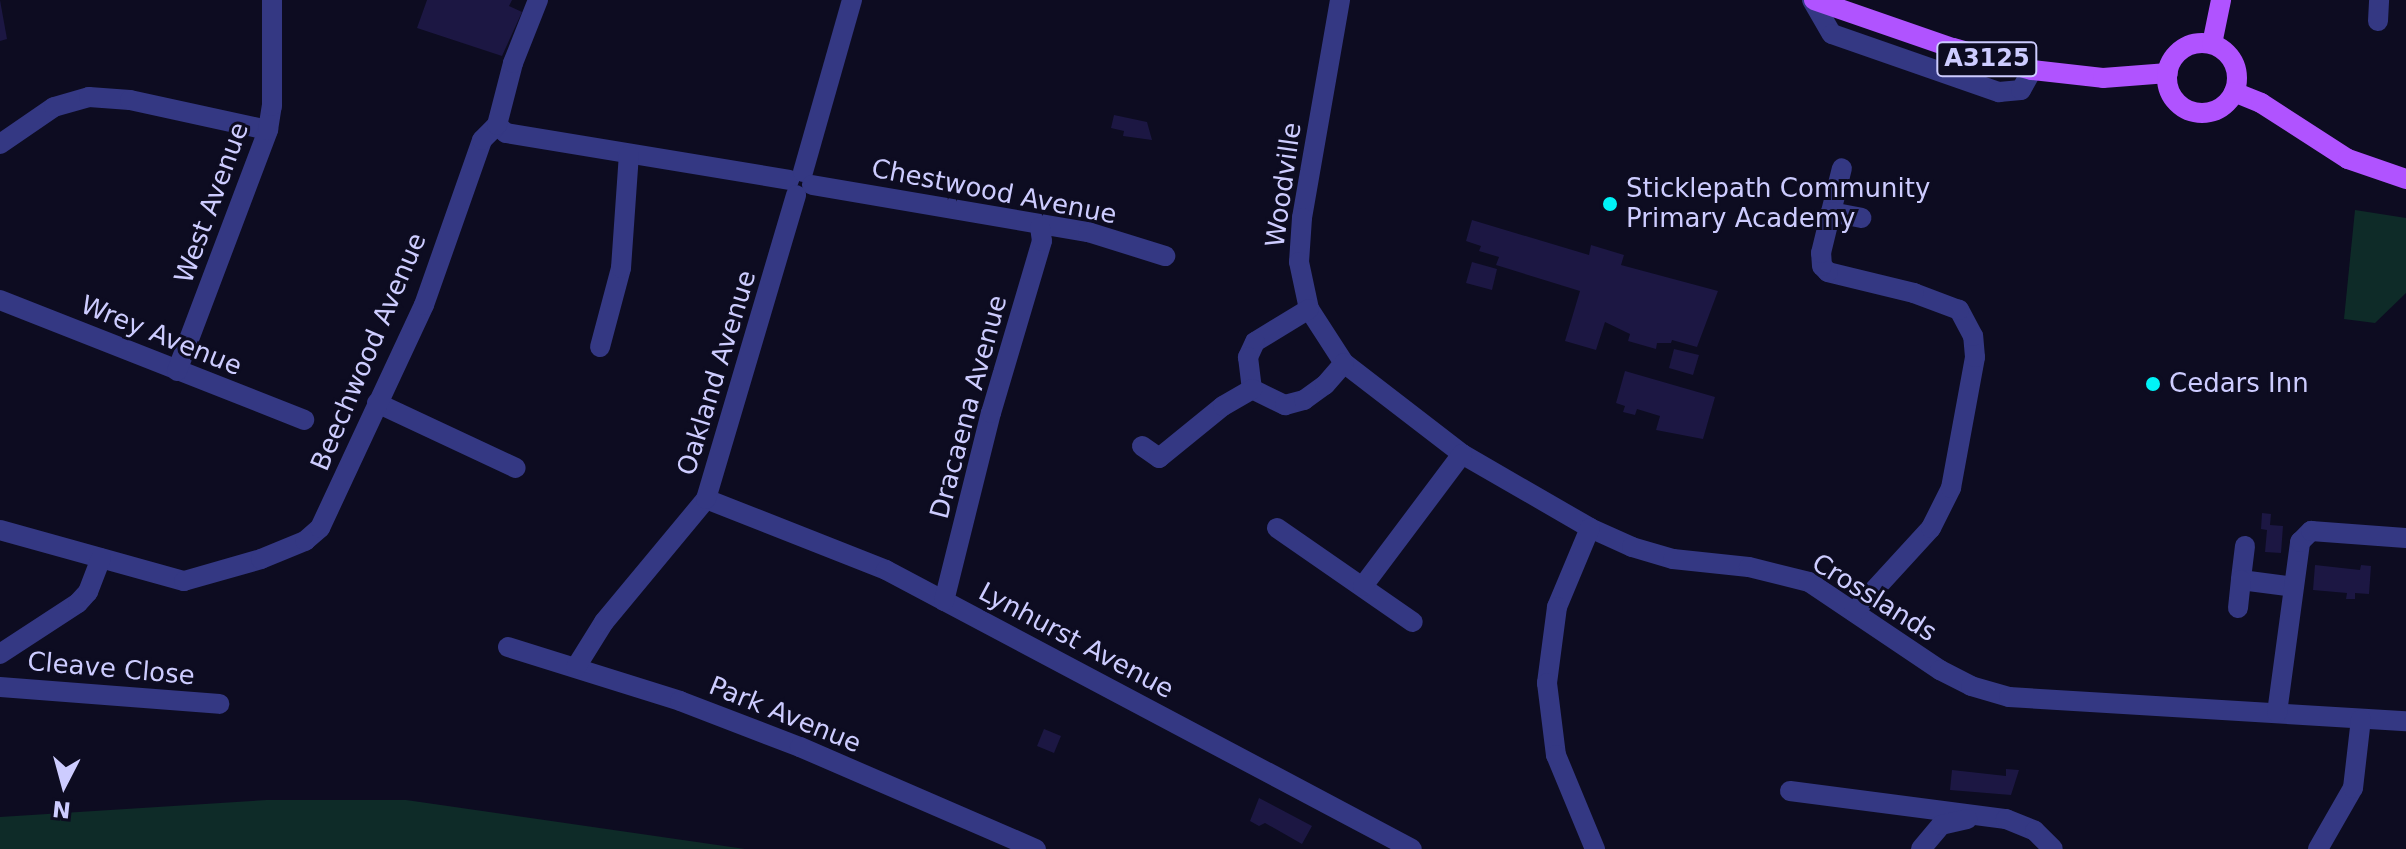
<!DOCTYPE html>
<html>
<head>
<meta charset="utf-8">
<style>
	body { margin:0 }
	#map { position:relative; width:2406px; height:849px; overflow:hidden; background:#0d0c21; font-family:"DejaVu Sans",sans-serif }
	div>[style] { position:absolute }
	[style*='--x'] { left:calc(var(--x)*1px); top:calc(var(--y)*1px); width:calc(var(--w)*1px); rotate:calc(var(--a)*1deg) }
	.green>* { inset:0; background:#0e2b28 }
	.building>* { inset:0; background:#1c1743 }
	.minor>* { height:20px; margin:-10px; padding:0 10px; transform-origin:10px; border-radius:10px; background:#343883 }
	.major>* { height:20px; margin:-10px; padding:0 10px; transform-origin:10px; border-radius:10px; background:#b053ff }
	.major>.ring { margin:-10px; padding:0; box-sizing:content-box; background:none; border:20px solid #b053ff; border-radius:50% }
	.dots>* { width:22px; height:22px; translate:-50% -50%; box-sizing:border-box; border:4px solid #0d0c21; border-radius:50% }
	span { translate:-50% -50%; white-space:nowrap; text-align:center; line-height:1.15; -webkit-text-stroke:6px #0d0c21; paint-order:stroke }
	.shield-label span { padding:2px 6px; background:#0d0c21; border:2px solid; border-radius:6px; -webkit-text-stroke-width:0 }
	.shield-label { font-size:24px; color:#cdccff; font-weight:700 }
	.street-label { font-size:26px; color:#cdccff }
	.poi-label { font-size:26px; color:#cdccff }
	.left { translate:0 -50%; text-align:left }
	.north { position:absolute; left:24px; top:745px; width:80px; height:80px; -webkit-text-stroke:6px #0d0c21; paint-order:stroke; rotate:186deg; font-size:22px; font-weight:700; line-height:32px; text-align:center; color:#cdccff }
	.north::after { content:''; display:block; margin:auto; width:28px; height:36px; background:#cdccff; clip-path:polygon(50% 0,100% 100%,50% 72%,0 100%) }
</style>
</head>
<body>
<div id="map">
	<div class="green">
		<div style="clip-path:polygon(2355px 210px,2406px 218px,2406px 293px,2375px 323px,2344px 319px)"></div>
		<div style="clip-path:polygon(267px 800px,406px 800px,745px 849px,0 849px,0 817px)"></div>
	</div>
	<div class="building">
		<div style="clip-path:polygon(0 0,7px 39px,0 41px)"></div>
		<div style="clip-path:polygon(427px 0,512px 0,509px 6px,522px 12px,502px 56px,417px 28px)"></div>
		<div style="clip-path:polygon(1114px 115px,1147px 122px,1152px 140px,1123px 136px,1124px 131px,1111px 128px)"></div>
		<div style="clip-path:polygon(1472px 220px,1589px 255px,1591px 245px,1624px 255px,1621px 265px,1718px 291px,1697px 347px,1672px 340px,1671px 343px,1657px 343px,1656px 349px,1628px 341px,1630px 334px,1605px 322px,1596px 350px,1565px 341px,1580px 291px,1496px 265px,1499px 257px,1479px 251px,1481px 246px,1466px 241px)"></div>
		<div style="clip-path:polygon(1472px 262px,1497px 269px,1492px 290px,1466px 283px)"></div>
		<div style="clip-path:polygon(1674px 349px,1699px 355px,1693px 375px,1669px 368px)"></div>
		<div style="clip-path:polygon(1625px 371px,1715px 397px,1703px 439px,1656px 430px,1660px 416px,1637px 409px,1635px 415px,1623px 412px,1625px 406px,1616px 403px)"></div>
		<div style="clip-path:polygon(2262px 513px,2271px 514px,2270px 525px,2283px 526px,2281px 553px,2265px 552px,2267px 530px,2261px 529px)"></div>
		<div style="clip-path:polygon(2315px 565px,2360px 570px,2361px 565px,2371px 566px,2369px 594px,2355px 593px,2355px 599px,2346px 599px,2347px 593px,2313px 590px)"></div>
		<div style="clip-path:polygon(1044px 729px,1061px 736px,1054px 753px,1037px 746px)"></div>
		<div style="clip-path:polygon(2006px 769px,2019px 770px,2011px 795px,1950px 790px,1952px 770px,2006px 776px)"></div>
		<div style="clip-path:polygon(1259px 798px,1312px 826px,1302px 844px,1265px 823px,1259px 826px,1250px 821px)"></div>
	</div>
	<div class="minor">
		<div style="--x:1340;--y:0;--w:221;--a:99.9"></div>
		<div style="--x:1302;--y:218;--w:44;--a:93.9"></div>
		<div style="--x:1299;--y:262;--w:48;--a:78"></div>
		<div style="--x:1309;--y:309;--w:64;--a:57.1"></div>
		<div style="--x:1344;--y:363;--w:149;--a:37.6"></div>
		<div style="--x:1462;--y:454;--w:148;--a:30"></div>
		<div style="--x:1590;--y:528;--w:46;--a:24.3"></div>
		<div style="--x:1632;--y:547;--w:43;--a:16.3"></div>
		<div style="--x:1673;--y:559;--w:76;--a:6"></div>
		<div style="--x:1749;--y:567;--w:62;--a:14"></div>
		<div style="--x:1809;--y:582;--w:158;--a:33.9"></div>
		<div style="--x:1940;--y:670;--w:35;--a:27"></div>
		<div style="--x:1971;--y:686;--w:40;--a:16"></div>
		<div style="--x:2009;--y:697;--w:398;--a:3.5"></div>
		<div style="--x:1812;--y:0;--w:39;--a:60"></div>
		<div style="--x:1832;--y:34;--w:177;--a:19.2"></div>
		<div style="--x:1999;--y:92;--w:22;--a:-5"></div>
		<div style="--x:2021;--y:90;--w:23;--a:-61"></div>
		<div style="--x:2378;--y:21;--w:21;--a:-87"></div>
		<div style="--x:497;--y:125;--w:12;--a:42"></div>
		<div style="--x:506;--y:133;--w:287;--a:9.4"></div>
		<div style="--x:0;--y:144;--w:65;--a:-34.4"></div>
		<div style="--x:54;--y:107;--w:36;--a:-16"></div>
		<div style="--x:89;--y:97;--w:41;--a:4.2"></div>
		<div style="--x:130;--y:100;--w:141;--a:12.3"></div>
		<div style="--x:803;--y:172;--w:179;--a:-74.1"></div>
		<div style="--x:812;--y:185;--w:280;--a:9.7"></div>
		<div style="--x:1088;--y:232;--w:81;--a:17.3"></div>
		<div style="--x:1831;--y:212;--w:45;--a:-76"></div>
		<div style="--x:0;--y:300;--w:327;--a:21.5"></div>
		<div style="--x:1309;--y:309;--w:63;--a:148.6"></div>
		<div style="--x:1255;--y:342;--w:17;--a:115"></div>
		<div style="--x:1248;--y:357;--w:32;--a:83"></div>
		<div style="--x:1252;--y:389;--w:37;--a:26"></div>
		<div style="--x:1285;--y:405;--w:20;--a:-15"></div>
		<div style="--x:1304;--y:400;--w:26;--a:-36"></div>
		<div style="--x:1325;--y:385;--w:29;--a:-49"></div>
		<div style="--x:600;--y:347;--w:82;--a:-75.1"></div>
		<div style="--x:621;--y:268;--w:113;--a:-86"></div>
		<div style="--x:177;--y:371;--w:258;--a:-69.3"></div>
		<div style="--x:268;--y:130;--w:24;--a:-81"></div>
		<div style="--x:272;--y:106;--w:106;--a:-90"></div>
		<div style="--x:377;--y:403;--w:153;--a:25.1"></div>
		<div style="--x:1142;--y:446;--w:21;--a:35"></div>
		<div style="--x:1159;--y:458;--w:82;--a:-39.1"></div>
		<div style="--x:1223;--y:406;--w:34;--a:-30"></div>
		<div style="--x:706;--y:499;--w:193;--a:21.5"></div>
		<div style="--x:886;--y:570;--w:595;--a:27.94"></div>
		<div style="--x:1277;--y:528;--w:165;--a:34.7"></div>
		<div style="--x:1590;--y:528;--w:86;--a:112.7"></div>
		<div style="--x:1557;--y:607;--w:77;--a:97.5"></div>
		<div style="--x:1547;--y:683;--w:73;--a:82.9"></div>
		<div style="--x:1556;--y:755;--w:102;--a:67.5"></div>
		<div style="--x:0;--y:530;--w:191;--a:15.5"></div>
		<div style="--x:184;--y:581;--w:80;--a:-15.9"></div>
		<div style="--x:261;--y:559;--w:48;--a:-22.2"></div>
		<div style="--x:305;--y:541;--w:20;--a:-41"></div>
		<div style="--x:320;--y:528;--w:246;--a:-65"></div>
		<div style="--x:424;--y:305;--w:175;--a:-70.6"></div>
		<div style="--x:482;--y:140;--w:21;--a:-45"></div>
		<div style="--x:497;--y:125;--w:64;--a:-75.5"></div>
		<div style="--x:513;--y:63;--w:68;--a:-68.4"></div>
		<div style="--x:2245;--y:546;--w:34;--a:97"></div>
		<div style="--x:2241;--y:580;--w:53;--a:7.5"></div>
		<div style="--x:1363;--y:586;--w:165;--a:-53.1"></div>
		<div style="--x:944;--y:601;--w:194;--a:-76"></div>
		<div style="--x:991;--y:413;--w:179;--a:-73.5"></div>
		<div style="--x:1042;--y:241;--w:14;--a:-98"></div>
		<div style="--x:2238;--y:608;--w:28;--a:-84"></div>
		<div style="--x:1854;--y:612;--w:114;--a:-47.5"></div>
		<div style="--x:1931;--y:528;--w:45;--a:-63.4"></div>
		<div style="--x:1951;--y:488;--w:133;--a:-79.6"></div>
		<div style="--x:1975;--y:357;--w:21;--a:-95"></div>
		<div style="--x:1973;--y:336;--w:30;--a:-118"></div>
		<div style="--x:1959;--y:310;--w:48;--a:-159.3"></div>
		<div style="--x:1914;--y:293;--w:89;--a:-166.3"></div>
		<div style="--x:1828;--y:272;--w:8;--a:-135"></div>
		<div style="--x:1822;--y:266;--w:13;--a:-94"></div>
		<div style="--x:1821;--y:253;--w:42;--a:-76.3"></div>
		<div style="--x:1831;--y:212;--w:31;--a:11"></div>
		<div style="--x:508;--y:647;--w:180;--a:17.4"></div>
		<div style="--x:680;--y:701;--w:129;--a:21"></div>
		<div style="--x:800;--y:747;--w:257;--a:23.4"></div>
		<div style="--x:0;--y:654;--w:93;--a:-33.2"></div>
		<div style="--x:78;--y:603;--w:15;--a:-48"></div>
		<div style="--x:88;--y:592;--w:36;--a:-69"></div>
		<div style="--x:576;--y:667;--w:53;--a:-58.1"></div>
		<div style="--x:604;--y:622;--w:160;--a:-50.3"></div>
		<div style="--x:706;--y:499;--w:317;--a:-73.5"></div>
		<div style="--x:0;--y:687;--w:220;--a:4.4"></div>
		<div style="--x:2277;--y:713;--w:173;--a:-82.3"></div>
		<div style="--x:2300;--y:542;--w:16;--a:-45"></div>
		<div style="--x:2311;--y:531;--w:95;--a:4.2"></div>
		<div style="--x:1790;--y:791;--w:218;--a:7.4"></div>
		<div style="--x:2006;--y:819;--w:31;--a:22"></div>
		<div style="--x:2035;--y:831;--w:25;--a:45"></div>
		<div style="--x:1921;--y:849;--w:31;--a:-50"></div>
		<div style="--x:1941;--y:825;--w:27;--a:-13"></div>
		<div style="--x:2318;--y:849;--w:70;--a:-60.2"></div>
		<div style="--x:2353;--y:788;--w:69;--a:-83.4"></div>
	</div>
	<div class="major">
		<div style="--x:1814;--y:0;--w:147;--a:19.1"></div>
		<div style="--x:1953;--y:48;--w:82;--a:15.6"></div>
		<div style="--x:2032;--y:70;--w:71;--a:6.4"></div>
		<div style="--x:2103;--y:78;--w:65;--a:-4.4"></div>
		<div class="ring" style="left:2167px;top:43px;width:50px;height:50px"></div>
		<div style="--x:2212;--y:44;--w:45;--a:-78.4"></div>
		<div style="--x:2234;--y:92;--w:29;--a:22"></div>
		<div style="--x:2261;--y:103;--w:103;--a:32.8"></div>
		<div style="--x:2348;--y:159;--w:61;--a:19"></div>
	</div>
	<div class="dots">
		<div style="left:1610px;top:204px;background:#00f3f7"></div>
		<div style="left:2153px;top:384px;background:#00f3f7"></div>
	</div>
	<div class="shield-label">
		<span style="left:1987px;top:59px">A3125</span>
	</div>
	<div class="street-label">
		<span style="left:1284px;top:185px;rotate:-82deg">Woodville</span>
		<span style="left:994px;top:192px;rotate:11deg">Chestwood Avenue</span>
		<span style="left:212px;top:203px;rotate:-70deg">West Avenue</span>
		<span style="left:161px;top:336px;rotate:22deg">Wrey Avenue</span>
		<span style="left:369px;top:352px;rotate:-67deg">Beechwood Avenue</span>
		<span style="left:717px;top:373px;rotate:-73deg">Oakland Avenue</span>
		<span style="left:969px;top:407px;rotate:-75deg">Dracaena Avenue</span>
		<span style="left:1874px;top:598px;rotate:32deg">Crosslands</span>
		<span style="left:1076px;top:641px;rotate:28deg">Lynhurst Avenue</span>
		<span style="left:111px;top:669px;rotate:5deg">Cleave Close</span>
		<span style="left:785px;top:715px;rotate:22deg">Park Avenue</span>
	</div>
	<div class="poi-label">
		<span class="left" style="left:1626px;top:204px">Sticklepath Community<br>Primary Academy</span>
		<span class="left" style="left:2169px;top:384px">Cedars Inn</span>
	</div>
	<div class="north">N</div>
</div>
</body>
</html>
